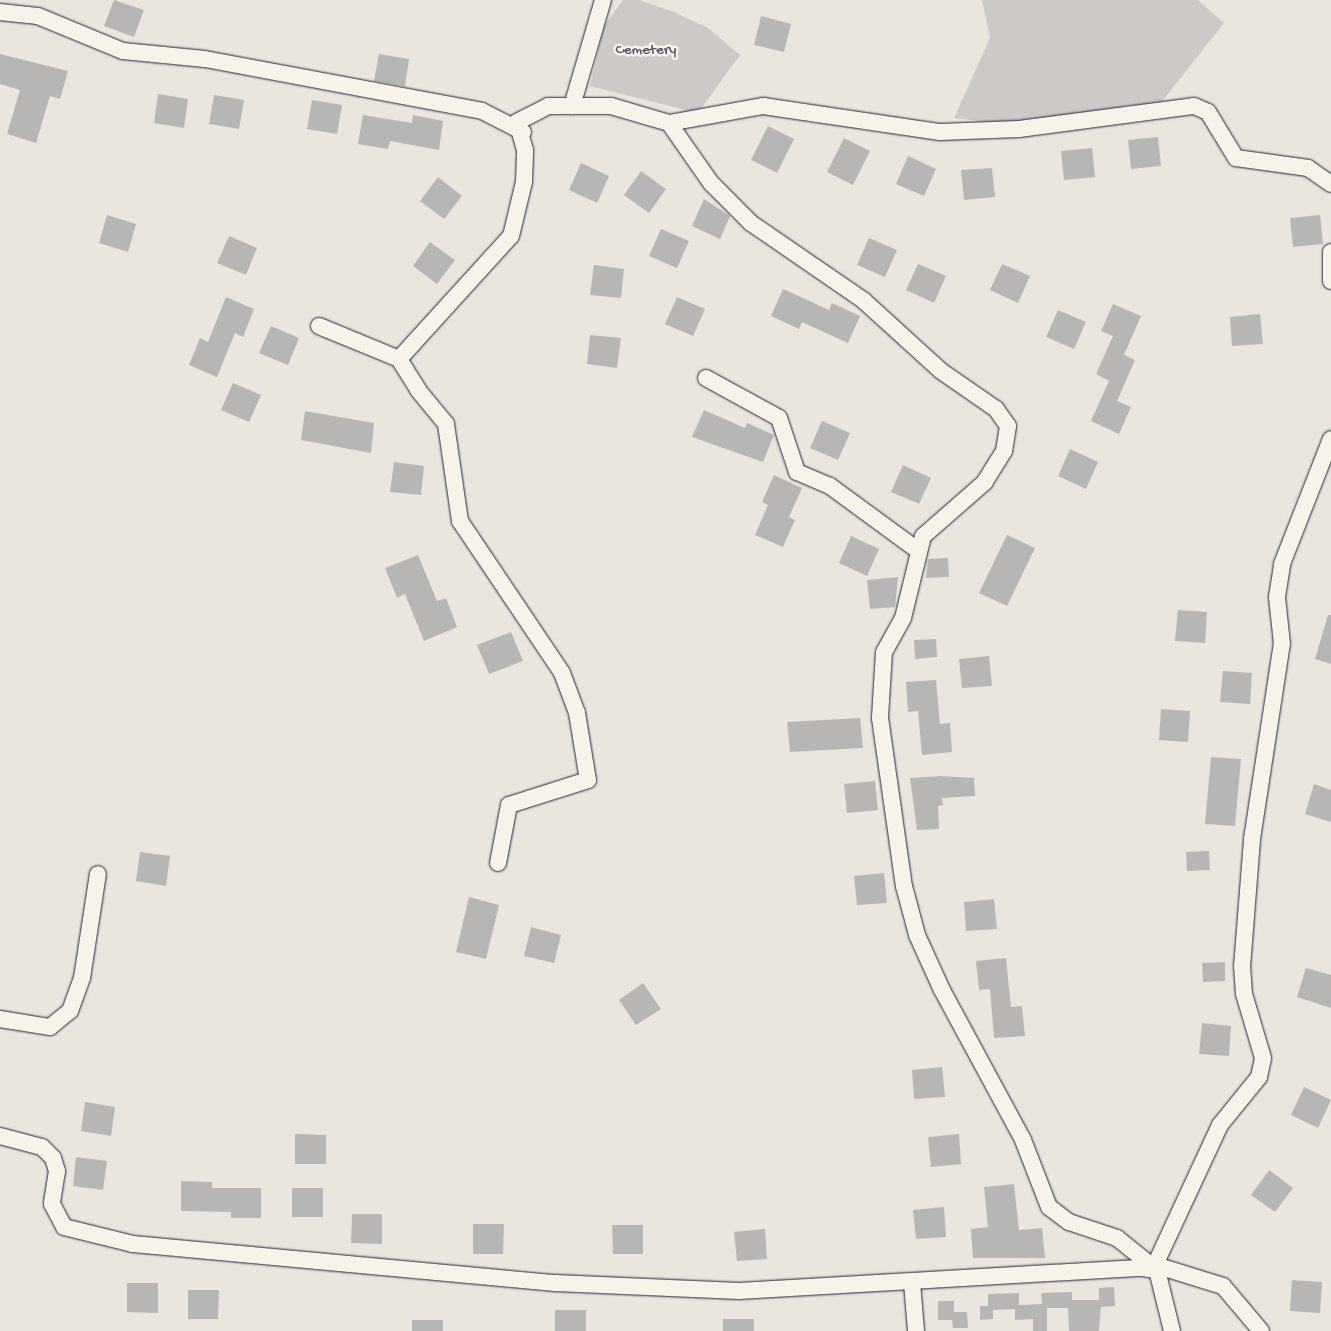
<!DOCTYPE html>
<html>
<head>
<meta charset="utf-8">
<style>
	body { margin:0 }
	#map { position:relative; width:1331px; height:1331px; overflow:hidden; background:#eae6de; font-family:"Gochi Hand",sans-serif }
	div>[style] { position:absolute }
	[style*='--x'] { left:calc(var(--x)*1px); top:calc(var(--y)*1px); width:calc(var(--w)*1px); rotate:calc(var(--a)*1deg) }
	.green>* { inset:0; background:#cdc9c6 }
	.building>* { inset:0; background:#b8b6b5 }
	.roads { filter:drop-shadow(0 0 1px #22223b) drop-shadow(0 0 1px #22223b) }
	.minor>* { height:16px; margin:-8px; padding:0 8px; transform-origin:8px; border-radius:8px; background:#f7f3e8 }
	span { translate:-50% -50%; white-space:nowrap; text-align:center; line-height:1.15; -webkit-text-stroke:5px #f7f3e8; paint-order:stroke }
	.park-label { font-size:15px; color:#555465 }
</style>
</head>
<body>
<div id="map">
	<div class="green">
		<div style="clip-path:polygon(623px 0,639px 0,674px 12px,708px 28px,740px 55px,698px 113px,590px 86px,604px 26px)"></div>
		<div style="clip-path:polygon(982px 0,1198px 0,1224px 23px,1159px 105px,1127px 105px,1080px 122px,1013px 125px,954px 118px,990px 38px)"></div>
	</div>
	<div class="building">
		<div style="clip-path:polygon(114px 0,144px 10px,134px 37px,104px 26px)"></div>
		<div style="clip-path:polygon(761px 16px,791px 24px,784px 52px,754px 45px)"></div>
		<div style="clip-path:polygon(0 54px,68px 71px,60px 99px,50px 96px,36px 143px,7px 134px,20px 90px,0 84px)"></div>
		<div style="clip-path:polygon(379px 54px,409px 59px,405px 86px,374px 81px)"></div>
		<div style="clip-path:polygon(158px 94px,188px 99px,184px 128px,154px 123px)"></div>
		<div style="clip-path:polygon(214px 95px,244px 100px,239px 129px,209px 124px)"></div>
		<div style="clip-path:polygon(312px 100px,342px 105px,337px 134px,307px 129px)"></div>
		<div style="clip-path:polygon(363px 115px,412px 123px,413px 115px,443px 121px,439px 150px,390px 141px,388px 149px,358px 144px)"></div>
		<div style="clip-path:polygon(768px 126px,794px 139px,777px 173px,751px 160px)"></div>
		<div style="clip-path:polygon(1158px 137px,1161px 166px,1131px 169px,1128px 140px)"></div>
		<div style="clip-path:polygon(844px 138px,870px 151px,853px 185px,827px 172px)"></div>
		<div style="clip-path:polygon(1092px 148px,1095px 177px,1064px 180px,1061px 151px)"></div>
		<div style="clip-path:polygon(908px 156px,936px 169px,924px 196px,896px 184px)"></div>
		<div style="clip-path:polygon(581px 163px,609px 176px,597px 203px,569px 190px)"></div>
		<div style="clip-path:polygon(992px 168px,995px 197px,964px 200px,961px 170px)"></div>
		<div style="clip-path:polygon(641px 171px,666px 189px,649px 213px,624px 195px)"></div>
		<div style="clip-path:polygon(438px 177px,462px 196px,444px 219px,420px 201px)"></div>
		<div style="clip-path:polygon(704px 199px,730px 216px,720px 239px,692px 226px)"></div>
		<div style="clip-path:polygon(107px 215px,136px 224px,128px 252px,99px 243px)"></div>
		<div style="clip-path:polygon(1320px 215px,1323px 244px,1293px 247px,1290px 218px)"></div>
		<div style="clip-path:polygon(661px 229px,689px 241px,677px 268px,649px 256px)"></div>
		<div style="clip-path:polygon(229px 236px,257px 248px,246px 275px,217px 263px)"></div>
		<div style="clip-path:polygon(869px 238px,897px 250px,885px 277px,857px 265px)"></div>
		<div style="clip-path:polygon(430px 242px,455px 260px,437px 284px,413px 266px)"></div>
		<div style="clip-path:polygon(918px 264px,946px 276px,934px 303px,906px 290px)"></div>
		<div style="clip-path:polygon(1002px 264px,1030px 276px,1018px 303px,990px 290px)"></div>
		<div style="clip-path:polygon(594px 265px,624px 269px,621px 298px,590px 295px)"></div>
		<div style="clip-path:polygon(783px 289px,829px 310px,832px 303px,860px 316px,848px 343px,802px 322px,799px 329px,771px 316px)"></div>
		<div style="clip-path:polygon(226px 297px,254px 309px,243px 337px,235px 333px,217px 377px,189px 365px,200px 338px,208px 342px)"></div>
		<div style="clip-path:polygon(677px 297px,705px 309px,693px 336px,665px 324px)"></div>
		<div style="clip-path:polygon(1113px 304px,1141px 316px,1124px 355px,1135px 360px,1117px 401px,1131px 407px,1119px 434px,1091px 421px,1109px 381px,1096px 374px,1113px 336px,1101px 331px)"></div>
		<div style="clip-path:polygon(1058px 310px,1086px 322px,1074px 349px,1046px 337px)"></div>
		<div style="clip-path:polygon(1260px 314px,1263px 344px,1232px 346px,1230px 317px)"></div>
		<div style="clip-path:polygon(271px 326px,299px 338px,288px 365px,259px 353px)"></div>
		<div style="clip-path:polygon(590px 335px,621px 338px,617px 368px,587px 364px)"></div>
		<div style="clip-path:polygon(233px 383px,261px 395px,249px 422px,221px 410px)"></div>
		<div style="clip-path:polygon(704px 410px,745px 428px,747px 423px,774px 435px,763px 462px,692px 437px)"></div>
		<div style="clip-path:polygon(305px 411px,374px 423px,371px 453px,301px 440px)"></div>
		<div style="clip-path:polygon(822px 421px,850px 433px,838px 460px,810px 448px)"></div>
		<div style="clip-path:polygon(1070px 449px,1098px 462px,1086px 489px,1058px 476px)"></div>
		<div style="clip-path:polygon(394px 462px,424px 466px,421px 495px,390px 492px)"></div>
		<div style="clip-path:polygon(903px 465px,931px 478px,919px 504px,891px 492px)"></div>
		<div style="clip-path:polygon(774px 475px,802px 488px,789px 517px,795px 520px,783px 547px,755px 535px,768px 505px,762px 502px)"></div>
		<div style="clip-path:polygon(1007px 535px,1035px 548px,1007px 606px,979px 593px)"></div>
		<div style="clip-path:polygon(851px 536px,879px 549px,867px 576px,839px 563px)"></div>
		<div style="clip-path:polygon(418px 555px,437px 601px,446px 598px,457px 627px,424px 641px,405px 594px,397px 598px,385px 568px)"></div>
		<div style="clip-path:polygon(948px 558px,949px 577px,926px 578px,928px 559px)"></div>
		<div style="clip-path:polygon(898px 577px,895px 607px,870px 609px,867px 580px)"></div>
		<div style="clip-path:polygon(1178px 610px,1207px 612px,1205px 643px,1175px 641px)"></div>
		<div style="clip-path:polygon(1328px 615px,1331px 615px,1331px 664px,1315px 659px)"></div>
		<div style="clip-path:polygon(511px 632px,523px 661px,489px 674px,477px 645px)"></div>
		<div style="clip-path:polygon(936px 639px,937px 657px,915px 659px,914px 640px)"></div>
		<div style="clip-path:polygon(989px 656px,992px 686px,962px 688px,959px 659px)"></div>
		<div style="clip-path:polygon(1223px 671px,1252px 673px,1250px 704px,1220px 702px)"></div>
		<div style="clip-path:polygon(936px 680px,940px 724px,950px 723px,952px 752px,922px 755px,918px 711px,908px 712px,906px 682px)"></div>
		<div style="clip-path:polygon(1161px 709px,1190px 711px,1188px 742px,1159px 740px)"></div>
		<div style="clip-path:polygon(860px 718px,863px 748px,790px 752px,787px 722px)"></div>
		<div style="clip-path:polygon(1211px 757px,1241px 759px,1235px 826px,1205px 824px)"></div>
		<div style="clip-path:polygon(940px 776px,974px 778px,975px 796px,942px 798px,943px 805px,938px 806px,939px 829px,917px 830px,910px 778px)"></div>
		<div style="clip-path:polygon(875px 781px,878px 810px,847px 813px,844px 784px)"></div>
		<div style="clip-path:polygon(1314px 784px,1331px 790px,1331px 822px,1305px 814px)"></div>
		<div style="clip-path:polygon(1209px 851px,1210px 870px,1187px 871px,1186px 852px)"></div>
		<div style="clip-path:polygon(140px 852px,170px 856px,166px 886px,136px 881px)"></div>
		<div style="clip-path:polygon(884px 873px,887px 903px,857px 905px,854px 876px)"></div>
		<div style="clip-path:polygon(469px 897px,499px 905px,486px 959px,456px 952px)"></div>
		<div style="clip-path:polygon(994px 899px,997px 929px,966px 931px,964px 902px)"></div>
		<div style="clip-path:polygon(531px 927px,561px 935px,554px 963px,524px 956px)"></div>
		<div style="clip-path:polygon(1006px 958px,1011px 1007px,1022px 1006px,1025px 1036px,994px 1038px,990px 989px,979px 990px,976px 961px)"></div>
		<div style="clip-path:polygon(1225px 962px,1225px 981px,1203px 982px,1202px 963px)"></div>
		<div style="clip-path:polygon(1306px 968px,1331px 975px,1331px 1008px,1297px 997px)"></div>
		<div style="clip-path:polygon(643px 983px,661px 1009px,636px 1025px,619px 1000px)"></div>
		<div style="clip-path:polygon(1202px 1023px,1231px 1026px,1229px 1056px,1199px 1054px)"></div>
		<div style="clip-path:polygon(942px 1067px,945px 1097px,914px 1099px,912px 1070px)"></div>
		<div style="clip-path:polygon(1304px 1087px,1331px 1100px,1318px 1128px,1291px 1115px)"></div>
		<div style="clip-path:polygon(85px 1102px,115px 1107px,111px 1136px,81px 1131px)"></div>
		<div style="clip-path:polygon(295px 1134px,326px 1135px,326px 1164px,295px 1164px)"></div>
		<div style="clip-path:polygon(959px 1134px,961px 1164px,931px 1167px,928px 1137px)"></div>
		<div style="clip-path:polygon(76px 1157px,107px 1161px,103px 1190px,73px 1186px)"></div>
		<div style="clip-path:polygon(1269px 1170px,1293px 1188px,1275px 1212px,1251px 1195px)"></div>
		<div style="clip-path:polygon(181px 1181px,212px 1182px,212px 1188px,261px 1188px,261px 1218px,231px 1218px,231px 1212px,181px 1211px)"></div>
		<div style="clip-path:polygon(1014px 1184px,1019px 1230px,1042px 1228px,1045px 1258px,973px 1258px,971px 1229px,988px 1227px,984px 1187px)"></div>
		<div style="clip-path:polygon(292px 1188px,323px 1188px,323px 1217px,292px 1217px)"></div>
		<div style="clip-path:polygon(944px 1207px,946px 1237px,916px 1239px,913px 1210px)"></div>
		<div style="clip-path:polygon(352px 1214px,382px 1214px,382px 1244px,351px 1243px)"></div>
		<div style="clip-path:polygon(473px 1224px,504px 1224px,503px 1254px,473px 1254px)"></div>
		<div style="clip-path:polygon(612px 1225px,643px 1225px,643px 1254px,613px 1254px)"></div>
		<div style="clip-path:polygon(765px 1229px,767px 1259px,737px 1261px,734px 1232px)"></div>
		<div style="clip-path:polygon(1292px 1280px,1322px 1282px,1320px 1313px,1290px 1311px)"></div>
		<div style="clip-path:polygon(127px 1283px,158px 1283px,158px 1313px,127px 1312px)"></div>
		<div style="clip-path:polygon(1114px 1287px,1115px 1306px,1101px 1307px,1099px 1331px,1069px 1331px,1068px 1308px,1047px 1308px,1047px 1331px,1033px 1331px,1033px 1319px,1015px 1320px,1015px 1309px,993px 1310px,993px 1319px,980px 1320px,980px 1306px,988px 1306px,988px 1294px,1019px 1293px,1019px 1305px,1042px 1304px,1041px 1293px,1072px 1292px,1072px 1300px,1099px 1300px,1099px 1288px)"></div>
		<div style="clip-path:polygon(188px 1290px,219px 1290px,218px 1319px,188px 1319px)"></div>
		<div style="clip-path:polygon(938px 1301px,954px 1301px,954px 1312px,967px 1312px,968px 1328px,953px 1328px,952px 1320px,938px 1320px)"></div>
		<div style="clip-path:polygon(555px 1310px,586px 1310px,586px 1331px,555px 1331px)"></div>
		<div style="clip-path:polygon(723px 1319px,754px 1319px,754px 1331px,723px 1331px)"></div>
		<div style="clip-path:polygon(412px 1320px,443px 1320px,443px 1331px,412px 1331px)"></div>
	</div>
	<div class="roads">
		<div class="minor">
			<div style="--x:0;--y:12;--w:38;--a:6"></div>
			<div style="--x:38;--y:16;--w:92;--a:22.4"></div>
			<div style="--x:123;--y:51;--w:82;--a:5.6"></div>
			<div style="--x:205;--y:59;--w:282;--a:10.6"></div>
			<div style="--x:482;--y:111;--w:46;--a:27.1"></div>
			<div style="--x:572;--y:106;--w:110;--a:-73.7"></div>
			<div style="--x:669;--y:123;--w:73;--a:55"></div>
			<div style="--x:711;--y:183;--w:57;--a:45"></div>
			<div style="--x:751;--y:223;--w:136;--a:34.5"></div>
			<div style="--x:863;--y:300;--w:105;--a:42.3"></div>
			<div style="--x:941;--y:371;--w:67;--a:34.6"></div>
			<div style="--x:996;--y:409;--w:21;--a:55"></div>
			<div style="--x:1008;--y:426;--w:25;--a:99"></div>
			<div style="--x:1004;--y:451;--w:36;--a:122"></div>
			<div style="--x:985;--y:482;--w:82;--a:138.9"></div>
			<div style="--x:923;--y:536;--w:84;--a:103.7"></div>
			<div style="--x:903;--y:618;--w:39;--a:119"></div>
			<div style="--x:884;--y:652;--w:66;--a:93.5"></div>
			<div style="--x:880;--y:718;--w:170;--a:81.9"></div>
			<div style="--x:904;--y:886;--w:51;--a:75.1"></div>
			<div style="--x:917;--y:935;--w:60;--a:65.6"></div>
			<div style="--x:942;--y:990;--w:170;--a:61.6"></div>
			<div style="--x:1023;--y:1140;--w:72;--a:68.8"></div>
			<div style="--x:1049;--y:1207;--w:25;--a:37"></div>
			<div style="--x:1069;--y:1222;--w:51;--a:18.4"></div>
			<div style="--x:1117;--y:1238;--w:51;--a:38.7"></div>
			<div style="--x:1331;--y:252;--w:29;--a:90"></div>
			<div style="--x:319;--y:326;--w:87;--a:22.4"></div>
			<div style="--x:399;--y:359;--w:166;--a:-47.7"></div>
			<div style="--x:511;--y:236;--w:56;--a:-76.5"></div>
			<div style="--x:524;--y:182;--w:32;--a:-88"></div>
			<div style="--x:525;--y:150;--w:29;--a:-106"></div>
			<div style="--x:517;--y:122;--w:35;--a:-27"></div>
			<div style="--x:548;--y:106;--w:63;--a:0"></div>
			<div style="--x:611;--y:106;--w:60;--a:16.3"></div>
			<div style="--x:669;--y:123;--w:96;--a:-10.3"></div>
			<div style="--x:763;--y:106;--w:179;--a:8.4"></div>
			<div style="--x:940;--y:132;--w:79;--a:-2.2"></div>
			<div style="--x:1019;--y:129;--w:177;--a:-7.5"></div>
			<div style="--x:1194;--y:106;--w:15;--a:23"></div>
			<div style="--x:1208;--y:112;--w:54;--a:58.7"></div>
			<div style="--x:1236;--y:158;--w:73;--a:7.9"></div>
			<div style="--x:1308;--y:168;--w:28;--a:35"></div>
			<div style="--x:399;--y:359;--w:36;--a:58"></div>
			<div style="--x:418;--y:390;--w:44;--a:50.5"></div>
			<div style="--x:446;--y:424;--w:98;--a:81.8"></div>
			<div style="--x:460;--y:521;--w:183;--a:56.1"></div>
			<div style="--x:562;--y:673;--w:43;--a:69.4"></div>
			<div style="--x:577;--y:713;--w:68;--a:80.7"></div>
			<div style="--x:588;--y:780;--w:83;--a:162.4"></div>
			<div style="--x:509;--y:805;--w:59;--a:100.7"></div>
			<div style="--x:706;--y:378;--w:83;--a:28.7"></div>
			<div style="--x:779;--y:418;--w:57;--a:71.6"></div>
			<div style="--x:797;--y:472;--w:36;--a:23"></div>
			<div style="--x:830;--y:486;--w:107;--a:36.2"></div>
			<div style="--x:0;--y:1019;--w:51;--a:9.1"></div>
			<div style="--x:50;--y:1027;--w:26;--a:-39"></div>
			<div style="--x:70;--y:1011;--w:35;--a:-70"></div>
			<div style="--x:82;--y:978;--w:105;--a:-81.3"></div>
			<div style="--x:0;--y:1136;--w:43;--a:14.7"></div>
			<div style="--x:42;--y:1147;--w:16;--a:45"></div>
			<div style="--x:53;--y:1158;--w:14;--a:73"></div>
			<div style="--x:57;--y:1171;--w:33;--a:99"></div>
			<div style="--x:52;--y:1204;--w:26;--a:62"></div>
			<div style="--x:64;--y:1227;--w:71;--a:13.8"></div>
			<div style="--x:133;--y:1244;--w:424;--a:5.3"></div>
			<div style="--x:555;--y:1283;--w:184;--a:2.5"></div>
			<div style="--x:739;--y:1291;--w:404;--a:-3.3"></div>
			<div style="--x:1142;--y:1268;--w:15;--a:8"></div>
			<div style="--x:1157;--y:1270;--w:63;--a:76.2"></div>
			<div style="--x:1155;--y:1265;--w:154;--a:-65.1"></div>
			<div style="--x:1220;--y:1125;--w:62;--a:-50.9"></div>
			<div style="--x:1259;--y:1077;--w:19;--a:-78"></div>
			<div style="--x:1263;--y:1058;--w:67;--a:-106.5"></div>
			<div style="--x:1244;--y:994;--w:27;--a:-94"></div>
			<div style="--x:1242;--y:967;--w:128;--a:-85.5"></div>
			<div style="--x:1252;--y:839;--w:197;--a:-81.3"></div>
			<div style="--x:1282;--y:644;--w:47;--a:-96.1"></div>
			<div style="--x:1277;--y:597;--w:33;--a:-81"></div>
			<div style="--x:1282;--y:564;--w:134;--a:-68.6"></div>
			<div style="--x:1157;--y:1270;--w:5;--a:-112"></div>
			<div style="--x:1155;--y:1265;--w:71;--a:17.2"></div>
			<div style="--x:1223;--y:1286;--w:59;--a:49.8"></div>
			<div style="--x:912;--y:1283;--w:48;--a:85.2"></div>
		</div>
	</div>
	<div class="park-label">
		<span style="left:646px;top:51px">Cemetery</span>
	</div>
</div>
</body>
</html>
